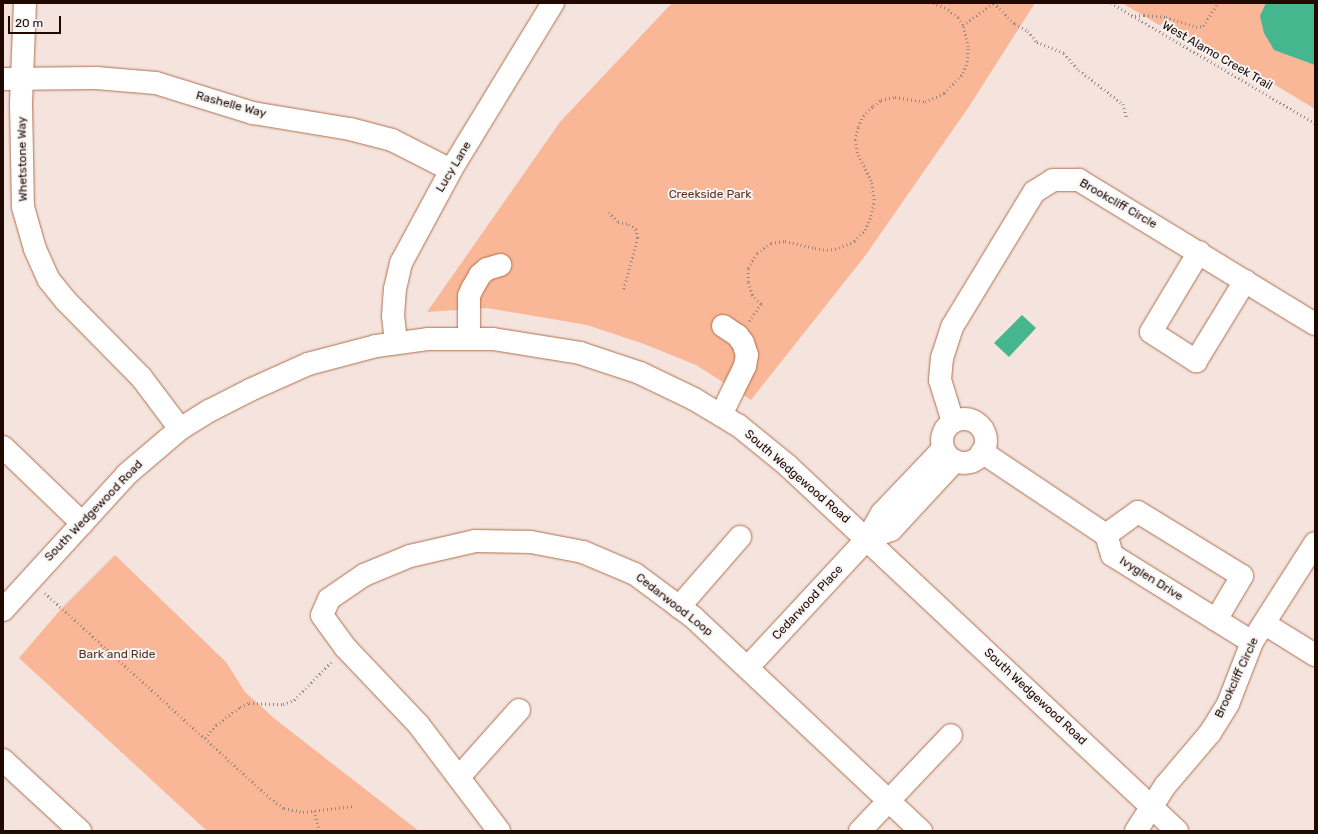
<!DOCTYPE html>
<html>
<head>
<meta charset="utf-8">
<style>
	body { margin:0 }
	#map { position:relative; width:1318px; height:834px; overflow:hidden; background:#f4e4dd; font-family:Rubik,sans-serif }
	div>[style] { position:absolute }
	[style*='--x'] { left:calc(var(--x)*1px); top:calc(var(--y)*1px); width:calc(var(--w)*1px); rotate:calc(var(--a)*1deg) }
	.green>* { inset:0; background:#fab797 }
	.water>* { inset:0; background:#46b68e }
	.path>* { height:2.5px; margin-top:-1.25px; transform-origin:0; background:repeating-linear-gradient(90deg,#9a867e 0 1px,transparent 0 4px) }
	.roads { filter:drop-shadow(0 0 1px #b16e4d) drop-shadow(0 0 1px #b16e4d) }
	.minor>* { height:22px; margin:-11px; padding:0 11px; transform-origin:11px; border-radius:11px; background:#fff }
	.minor>.ring { margin:-11px; padding:0; box-sizing:content-box; background:none; border:22px solid #fff; border-radius:50% }
	span { translate:-50% -50%; white-space:nowrap; text-align:center; line-height:1.15; -webkit-text-stroke:4px #f5f5f5; paint-order:stroke }
	.street-label { font-size:12px; color:#220900 }
	.park-label { font-size:12px; color:#5c301b }
	.frame { position:absolute; inset:0; border:4px solid #220900; pointer-events:none }
	.scale { position:absolute; left:8px; top:16px; width:53px; height:18px; box-sizing:border-box; border:2px solid #220900; border-top:0; padding-left:5px; font-size:12px; line-height:14px; white-space:nowrap; color:#220900; -webkit-text-stroke:3px #f5f5f5; paint-order:stroke }
</style>
</head>
<body>
<div id="map">
	<div class="green">
		<div style="clip-path:polygon(672px 3px,1035px 3px,968px 108px,865px 256px,751px 400px,696px 365px,644px 344px,587px 325px,487px 308px,427px 312px,560px 122px)"></div>
		<div style="clip-path:polygon(1122px 3px,1315px 3px,1315px 109px,1272px 83px,1163px 24px,1159px 25px,1151px 20px)"></div>
		<div style="clip-path:polygon(115px 555px,226px 662px,245px 692px,275px 719px,419px 831px,207px 831px,19px 658px,61px 609px)"></div>
	</div>
	<div class="water">
		<div style="clip-path:polygon(1266px 3px,1315px 3px,1315px 65px,1274px 50px,1264px 33px,1260px 16px)"></div>
		<div style="clip-path:polygon(1022px 315px,1036px 328px,1009px 357px,994px 343px)"></div>
	</div>
	<div class="path">
		<div style="--x:994;--y:3;--w:30;--a:45"></div>
		<div style="--x:1015;--y:24;--w:15;--a:28"></div>
		<div style="--x:1028;--y:31;--w:14;--a:51"></div>
		<div style="--x:1037;--y:42;--w:29;--a:22"></div>
		<div style="--x:1064;--y:53;--w:23;--a:49"></div>
		<div style="--x:1079;--y:70;--w:56;--a:37.7"></div>
		<div style="--x:1123;--y:104;--w:16;--a:75"></div>
		<div style="--x:1111;--y:3;--w:237;--a:30.5"></div>
		<div style="--x:1131;--y:16;--w:13;--a:-4"></div>
		<div style="--x:1144;--y:15;--w:22;--a:5"></div>
		<div style="--x:1166;--y:17;--w:32;--a:18"></div>
		<div style="--x:1196;--y:27;--w:7;--a:-8"></div>
		<div style="--x:1203;--y:26;--w:27;--a:-57"></div>
		<div style="--x:963;--y:25;--w:37;--a:-36"></div>
		<div style="--x:609;--y:212;--w:13;--a:48"></div>
		<div style="--x:618;--y:222;--w:11;--a:10"></div>
		<div style="--x:629;--y:224;--w:9;--a:36"></div>
		<div style="--x:636;--y:229;--w:9;--a:77"></div>
		<div style="--x:638;--y:238;--w:53;--a:105.4"></div>
		<div style="--x:749;--y:321;--w:21;--a:-55"></div>
		<div style="--x:761;--y:304;--w:13;--a:-135"></div>
		<div style="--x:752;--y:295;--w:14;--a:-107"></div>
		<div style="--x:748;--y:282;--w:14;--a:-90"></div>
		<div style="--x:748;--y:268;--w:17;--a:-59"></div>
		<div style="--x:757;--y:253;--w:17;--a:-36"></div>
		<div style="--x:771;--y:243;--w:14;--a:-8"></div>
		<div style="--x:785;--y:241;--w:31;--a:13"></div>
		<div style="--x:815;--y:248;--w:12;--a:9"></div>
		<div style="--x:827;--y:250;--w:12;--a:-9"></div>
		<div style="--x:839;--y:248;--w:17;--a:-25"></div>
		<div style="--x:854;--y:241;--w:16;--a:-45"></div>
		<div style="--x:865;--y:230;--w:15;--a:-67"></div>
		<div style="--x:871;--y:216;--w:16;--a:-79"></div>
		<div style="--x:874;--y:200;--w:19;--a:-99"></div>
		<div style="--x:871;--y:181;--w:31;--a:-117"></div>
		<div style="--x:857;--y:153;--w:13;--a:-99"></div>
		<div style="--x:855;--y:140;--w:13;--a:-77"></div>
		<div style="--x:858;--y:127;--w:12;--a:-66"></div>
		<div style="--x:863;--y:116;--w:14;--a:-45"></div>
		<div style="--x:873;--y:106;--w:10;--a:-37"></div>
		<div style="--x:881;--y:100;--w:14;--a:-12"></div>
		<div style="--x:895;--y:97;--w:30;--a:9"></div>
		<div style="--x:925;--y:102;--w:21;--a:-25"></div>
		<div style="--x:944;--y:93;--w:28;--a:-46"></div>
		<div style="--x:963;--y:73;--w:12;--a:-70"></div>
		<div style="--x:967;--y:62;--w:15;--a:-86"></div>
		<div style="--x:968;--y:47;--w:23;--a:-103"></div>
		<div style="--x:963;--y:25;--w:9;--a:-126"></div>
		<div style="--x:958;--y:18;--w:16;--a:-142"></div>
		<div style="--x:945;--y:8;--w:15;--a:-160"></div>
		<div style="--x:45;--y:593;--w:304;--a:42.3"></div>
		<div style="--x:270;--y:798;--w:17;--a:36"></div>
		<div style="--x:284;--y:808;--w:19;--a:12"></div>
		<div style="--x:303;--y:812;--w:51;--a:-6.7"></div>
		<div style="--x:205;--y:738;--w:17;--a:-50"></div>
		<div style="--x:216;--y:725;--w:30;--a:-37"></div>
		<div style="--x:240;--y:707;--w:10;--a:-24"></div>
		<div style="--x:249;--y:703;--w:34;--a:2"></div>
		<div style="--x:283;--y:704;--w:12;--a:-20"></div>
		<div style="--x:294;--y:700;--w:54;--a:-45.7"></div>
		<div style="--x:314;--y:811;--w:21;--a:73"></div>
	</div>
	<div class="roads">
		<div class="minor">
			<div style="--x:25;--y:3;--w:101;--a:92.3"></div>
			<div style="--x:21;--y:104;--w:103;--a:88.9"></div>
			<div style="--x:23;--y:207;--w:44;--a:74.1"></div>
			<div style="--x:35;--y:249;--w:34;--a:66"></div>
			<div style="--x:49;--y:280;--w:27;--a:51"></div>
			<div style="--x:66;--y:301;--w:107;--a:45.4"></div>
			<div style="--x:141;--y:377;--w:65;--a:53.1"></div>
			<div style="--x:3;--y:79;--w:93;--a:-0.6"></div>
			<div style="--x:96;--y:78;--w:60;--a:4.8"></div>
			<div style="--x:156;--y:83;--w:102;--a:17.2"></div>
			<div style="--x:253;--y:113;--w:98;--a:9.4"></div>
			<div style="--x:350;--y:129;--w:43;--a:14.7"></div>
			<div style="--x:392;--y:140;--w:66;--a:27"></div>
			<div style="--x:1199;--y:252;--w:93;--a:121"></div>
			<div style="--x:1151;--y:332;--w:54;--a:32.8"></div>
			<div style="--x:1196;--y:361;--w:94;--a:-58.5"></div>
			<div style="--x:469;--y:339;--w:43;--a:-90"></div>
			<div style="--x:469;--y:296;--w:8;--a:-67"></div>
			<div style="--x:472;--y:289;--w:16;--a:-60"></div>
			<div style="--x:480;--y:275;--w:9;--a:-41"></div>
			<div style="--x:487;--y:269;--w:14;--a:-17"></div>
			<div style="--x:396;--y:343;--w:27;--a:-96"></div>
			<div style="--x:393;--y:316;--w:27;--a:-86"></div>
			<div style="--x:395;--y:289;--w:27;--a:-77"></div>
			<div style="--x:401;--y:263;--w:106;--a:-61.7"></div>
			<div style="--x:451;--y:170;--w:196;--a:-58.6"></div>
			<div style="--x:721;--y:415;--w:55;--a:-63.9"></div>
			<div style="--x:745;--y:366;--w:11;--a:-80"></div>
			<div style="--x:747;--y:355;--w:13;--a:-108"></div>
			<div style="--x:743;--y:343;--w:9;--a:-126"></div>
			<div style="--x:738;--y:336;--w:18;--a:-146"></div>
			<div class="ring" style="left:942px;top:419px;width:22px;height:22px"></div>
			<div style="--x:953;--y:422;--w:44;--a:-107.2"></div>
			<div style="--x:940;--y:380;--w:22;--a:-85"></div>
			<div style="--x:942;--y:358;--w:33;--a:-72"></div>
			<div style="--x:952;--y:327;--w:158;--a:-58.7"></div>
			<div style="--x:1034;--y:192;--w:22;--a:-32"></div>
			<div style="--x:1053;--y:180;--w:26;--a:0"></div>
			<div style="--x:1079;--y:180;--w:276;--a:31.4"></div>
			<div style="--x:3;--y:447;--w:110;--a:43.9"></div>
			<div style="--x:982;--y:452;--w:149;--a:33.8"></div>
			<div style="--x:1106;--y:535;--w:21;--a:73"></div>
			<div style="--x:1112;--y:555;--w:165;--a:31.9"></div>
			<div style="--x:1106;--y:535;--w:39;--a:-36"></div>
			<div style="--x:1138;--y:512;--w:122;--a:31.6"></div>
			<div style="--x:1242;--y:576;--w:51;--a:120.6"></div>
			<div style="--x:867;--y:539;--w:26;--a:-21"></div>
			<div style="--x:891;--y:530;--w:94;--a:-47.2"></div>
			<div style="--x:679;--y:607;--w:93;--a:-48.9"></div>
			<div style="--x:3;--y:610;--w:184;--a:-47.6"></div>
			<div style="--x:127;--y:474;--w:70;--a:-40.3"></div>
			<div style="--x:180;--y:429;--w:36;--a:-32"></div>
			<div style="--x:211;--y:410;--w:44;--a:-27.1"></div>
			<div style="--x:250;--y:390;--w:64;--a:-24.1"></div>
			<div style="--x:308;--y:364;--w:70;--a:-14.8"></div>
			<div style="--x:376;--y:346;--w:52;--a:-7.7"></div>
			<div style="--x:428;--y:339;--w:65;--a:0"></div>
			<div style="--x:493;--y:339;--w:88;--a:9.1"></div>
			<div style="--x:580;--y:353;--w:63;--a:18.4"></div>
			<div style="--x:640;--y:373;--w:60;--a:25.7"></div>
			<div style="--x:694;--y:399;--w:52;--a:31"></div>
			<div style="--x:739;--y:426;--w:62;--a:39.1"></div>
			<div style="--x:787;--y:465;--w:535;--a:43.18"></div>
			<div style="--x:1265;--y:624;--w:59;--a:31.8"></div>
			<div style="--x:748;--y:667;--w:175;--a:-47.1"></div>
			<div style="--x:867;--y:539;--w:30;--a:-60"></div>
			<div style="--x:882;--y:513;--w:88;--a:-46.4"></div>
			<div style="--x:3;--y:760;--w:105;--a:42.7"></div>
			<div style="--x:459;--y:777;--w:90;--a:-48.2"></div>
			<div style="--x:499;--y:831;--w:134;--a:-127.1"></div>
			<div style="--x:418;--y:724;--w:106;--a:-133.5"></div>
			<div style="--x:345;--y:647;--w:39;--a:-126"></div>
			<div style="--x:322;--y:615;--w:17;--a:-66"></div>
			<div style="--x:329;--y:599;--w:42;--a:-34.4"></div>
			<div style="--x:364;--y:575;--w:50;--a:-22.4"></div>
			<div style="--x:410;--y:556;--w:67;--a:-13"></div>
			<div style="--x:475;--y:541;--w:56;--a:1"></div>
			<div style="--x:531;--y:542;--w:53;--a:10.9"></div>
			<div style="--x:583;--y:552;--w:56;--a:22.9"></div>
			<div style="--x:635;--y:574;--w:72;--a:36.6"></div>
			<div style="--x:693;--y:617;--w:313;--a:43.2"></div>
			<div style="--x:860;--y:831;--w:132;--a:-46.5"></div>
			<div style="--x:1136;--y:831;--w:54;--a:-57.2"></div>
			<div style="--x:1165;--y:786;--w:70;--a:-49.7"></div>
			<div style="--x:1210;--y:733;--w:34;--a:-58"></div>
			<div style="--x:1228;--y:704;--w:66;--a:-68.8"></div>
			<div style="--x:1252;--y:642;--w:117;--a:-57.5"></div>
		</div>
	</div>
	<div class="street-label">
		<span style="left:1217px;top:56px;rotate:30deg">West Alamo Creek Trail</span>
		<span style="left:231px;top:105px;rotate:15deg">Rashelle Way</span>
		<span style="left:23px;top:159px;rotate:-91deg">Whetstone Way</span>
		<span style="left:454px;top:167px;rotate:-59deg">Lucy Lane</span>
		<span style="left:1118px;top:204px;rotate:30deg">Brookcliff Circle</span>
		<span style="left:797px;top:477px;rotate:41deg">South Wedgewood Road</span>
		<span style="left:94px;top:511px;rotate:-46deg">South Wedgewood Road</span>
		<span style="left:1151px;top:579px;rotate:32deg">Ivyglen Drive</span>
		<span style="left:808px;top:603px;rotate:-47deg">Cedarwood Place</span>
		<span style="left:674px;top:605px;rotate:38deg">Cedarwood Loop</span>
		<span style="left:1237px;top:678px;rotate:-65deg">Brookcliff Circle</span>
		<span style="left:1035px;top:697px;rotate:43deg">South Wedgewood Road</span>
	</div>
	<div class="park-label">
		<span style="left:710px;top:195px">Creekside Park</span>
		<span style="left:117px;top:655px">Bark and Ride</span>
	</div>
	<div class="frame"></div>
	<div class="scale">20 m</div>
</div>
</body>
</html>
